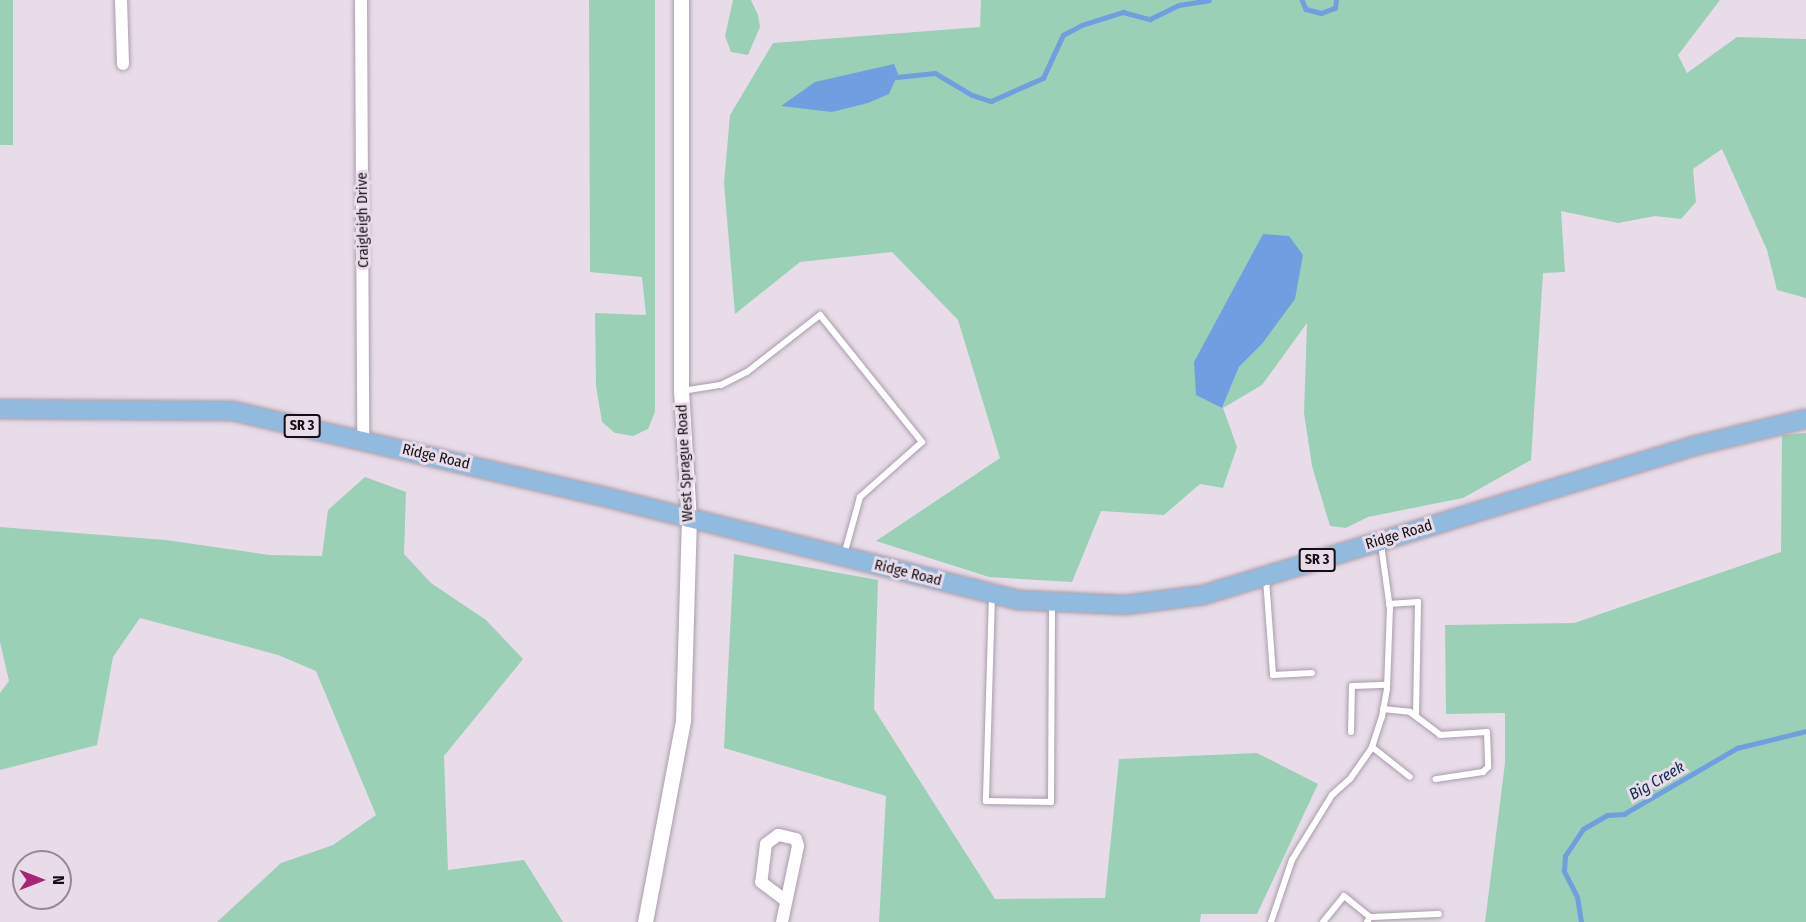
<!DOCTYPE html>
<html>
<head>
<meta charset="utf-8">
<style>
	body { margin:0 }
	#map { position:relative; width:1806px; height:922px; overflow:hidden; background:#e8dce9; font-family:"Fira Sans Condensed",sans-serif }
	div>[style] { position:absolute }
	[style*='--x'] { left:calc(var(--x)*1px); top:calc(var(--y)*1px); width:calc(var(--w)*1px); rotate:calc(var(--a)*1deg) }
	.green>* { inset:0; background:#9ad1b6 }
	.water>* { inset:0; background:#6f9fe0 }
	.stream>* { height:4.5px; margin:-2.25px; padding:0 2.25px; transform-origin:2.25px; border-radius:2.25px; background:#6f9fe0 }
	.roads { filter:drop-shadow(0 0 2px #a89da9) drop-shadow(0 0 2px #a89da9) }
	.service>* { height:6px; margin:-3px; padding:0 3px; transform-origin:3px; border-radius:3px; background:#fff }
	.minor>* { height:12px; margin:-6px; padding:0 6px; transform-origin:6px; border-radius:6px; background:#fff }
	.tertiary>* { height:15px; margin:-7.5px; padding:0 7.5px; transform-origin:7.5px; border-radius:7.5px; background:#fff }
	.primary>* { height:18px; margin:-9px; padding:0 9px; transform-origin:9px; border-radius:9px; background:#91bbde }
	span { translate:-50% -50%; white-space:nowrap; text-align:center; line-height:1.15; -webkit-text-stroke:6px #e8dce9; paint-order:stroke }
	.shield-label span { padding:2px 4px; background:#e8dce9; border:2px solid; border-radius:4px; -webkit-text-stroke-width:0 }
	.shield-label { font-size:14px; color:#130f14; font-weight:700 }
	.street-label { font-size:15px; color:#130f14 }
	.water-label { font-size:16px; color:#092a52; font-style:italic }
	.north { position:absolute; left:12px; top:850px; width:60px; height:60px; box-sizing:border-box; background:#e8dce9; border:2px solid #938a94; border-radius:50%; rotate:90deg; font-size:16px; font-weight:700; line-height:24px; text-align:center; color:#130f14 }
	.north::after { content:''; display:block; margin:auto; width:21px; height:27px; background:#a52575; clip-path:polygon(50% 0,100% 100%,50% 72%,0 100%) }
</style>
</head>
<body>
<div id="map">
	<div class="green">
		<div style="clip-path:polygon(0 0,13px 0,13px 145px,0 145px)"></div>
		<div style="clip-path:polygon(589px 0,655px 0,655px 412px,648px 429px,633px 436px,615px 433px,602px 422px,596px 386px,595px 313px,646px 315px,642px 277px,590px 272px)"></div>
		<div style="clip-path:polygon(733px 0,751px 0,758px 15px,760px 27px,748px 55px,731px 52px,725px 36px)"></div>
		<div style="clip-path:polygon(evenodd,981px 0,1720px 0,1678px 55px,1687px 73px,1737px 37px,1806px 39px,1806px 298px,1777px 290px,1767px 250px,1722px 149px,1693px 169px,1696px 202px,1681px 219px,1655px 216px,1618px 223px,1561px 211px,1565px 272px,1543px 273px,1531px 460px,1463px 498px,1368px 517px,1346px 528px,1330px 526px,1312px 466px,1304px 413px,1307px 323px,1262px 385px,1223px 408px,1237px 447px,1223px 488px,1200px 484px,1164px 515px,1101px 511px,1072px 582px,989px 577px,876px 541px,1000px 458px,958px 320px,892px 252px,800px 262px,735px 314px,724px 183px,730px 115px,773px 43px,980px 27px,981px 0,1263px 234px,1262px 344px,1239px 367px,1222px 408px,1263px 234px)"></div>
		<div style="clip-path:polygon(1806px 433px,1806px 922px,1485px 922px,1505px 763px,1505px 713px,1446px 714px,1445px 625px,1574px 623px,1781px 552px,1782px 435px)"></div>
		<div style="clip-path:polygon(365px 477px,406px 492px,404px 554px,431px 583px,486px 620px,523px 659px,444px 756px,448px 870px,524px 860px,563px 922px,217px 922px,281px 863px,333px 845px,376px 815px,316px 671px,278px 655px,140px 618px,113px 657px,97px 745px,0 770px,0 693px,9px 681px,0 642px,0 527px,166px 540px,269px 555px,322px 556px,328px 510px)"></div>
		<div style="clip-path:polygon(734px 554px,878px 580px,874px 709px,995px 899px,1105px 898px,1119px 759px,1257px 753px,1318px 784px,1257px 914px,1201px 914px,1200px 922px,879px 922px,886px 796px,724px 748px)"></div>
	</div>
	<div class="water">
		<div style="clip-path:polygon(894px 64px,898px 74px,889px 94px,868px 103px,832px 112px,781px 106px,815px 82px)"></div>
		<div style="clip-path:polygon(1263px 234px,1289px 236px,1303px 255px,1295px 299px,1262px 344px,1239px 367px,1222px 408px,1196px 395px,1194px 362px)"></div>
	</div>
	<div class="stream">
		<div style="--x:1302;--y:0;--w:10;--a:66"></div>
		<div style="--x:1306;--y:9;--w:16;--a:15"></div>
		<div style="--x:1321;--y:13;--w:15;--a:-20"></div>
		<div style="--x:1335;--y:8;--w:8;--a:-83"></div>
		<div style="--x:897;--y:77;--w:38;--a:-6"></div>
		<div style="--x:935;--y:73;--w:43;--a:30.7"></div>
		<div style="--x:972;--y:95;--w:20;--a:18"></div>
		<div style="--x:991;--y:101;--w:57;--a:-23.9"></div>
		<div style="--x:1043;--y:78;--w:47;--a:-65.1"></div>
		<div style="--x:1063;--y:35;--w:21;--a:-28"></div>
		<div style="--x:1082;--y:25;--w:43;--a:-17.6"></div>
		<div style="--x:1123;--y:12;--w:28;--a:15"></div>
		<div style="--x:1150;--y:19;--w:32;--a:-26"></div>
		<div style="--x:1179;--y:5;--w:30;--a:-9"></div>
		<div style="--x:1581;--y:922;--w:25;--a:-99"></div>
		<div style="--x:1577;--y:897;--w:29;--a:-117"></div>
		<div style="--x:1564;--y:871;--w:15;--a:-86"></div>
		<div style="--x:1565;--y:856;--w:32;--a:-56"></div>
		<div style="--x:1583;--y:829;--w:28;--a:-30"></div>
		<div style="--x:1607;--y:815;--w:17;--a:-3"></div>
		<div style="--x:1624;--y:814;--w:131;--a:-30.3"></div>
		<div style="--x:1737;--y:748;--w:71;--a:-13.8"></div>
	</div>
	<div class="roads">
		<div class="service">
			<div style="--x:682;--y:391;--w:39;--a:-9"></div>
			<div style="--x:721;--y:385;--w:29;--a:-27"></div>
			<div style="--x:747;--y:372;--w:93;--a:-38"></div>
			<div style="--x:820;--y:315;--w:163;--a:51.2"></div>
			<div style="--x:922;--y:442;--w:83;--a:138.4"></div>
			<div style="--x:860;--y:497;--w:60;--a:105.4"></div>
			<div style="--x:1266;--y:579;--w:96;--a:85.8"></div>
			<div style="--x:1273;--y:675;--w:39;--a:-3"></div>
			<div style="--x:992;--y:595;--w:206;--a:91.7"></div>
			<div style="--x:986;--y:801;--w:65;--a:0.9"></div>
			<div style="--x:1051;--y:802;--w:199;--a:-89.7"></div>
			<div style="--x:1389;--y:604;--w:29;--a:-4"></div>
			<div style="--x:1418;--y:602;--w:113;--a:91"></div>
			<div style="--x:1383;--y:709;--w:27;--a:6"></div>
			<div style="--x:1410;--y:712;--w:38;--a:37"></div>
			<div style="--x:1440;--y:735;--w:47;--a:-3.7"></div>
			<div style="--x:1487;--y:732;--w:35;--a:88"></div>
			<div style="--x:1488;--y:767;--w:7;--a:135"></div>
			<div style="--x:1483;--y:772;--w:48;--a:171.5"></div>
			<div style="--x:1351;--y:732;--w:46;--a:-88.8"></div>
			<div style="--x:1352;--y:686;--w:35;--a:-2"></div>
			<div style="--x:1372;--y:747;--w:48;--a:38.3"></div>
			<div style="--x:1271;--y:922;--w:65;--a:-71.3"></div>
			<div style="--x:1292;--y:860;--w:76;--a:-58.4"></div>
			<div style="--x:1332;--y:795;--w:24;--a:-42"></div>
			<div style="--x:1350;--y:779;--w:39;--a:-55"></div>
			<div style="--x:1372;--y:747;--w:32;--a:-72"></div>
			<div style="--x:1382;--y:717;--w:28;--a:-80"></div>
			<div style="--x:1387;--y:689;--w:80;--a:-87.9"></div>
			<div style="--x:1390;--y:609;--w:66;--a:-97.9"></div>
			<div style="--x:1323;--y:922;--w:33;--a:-51"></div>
			<div style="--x:1344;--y:896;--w:33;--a:39"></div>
			<div style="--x:1367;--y:922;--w:6;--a:-59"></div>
			<div style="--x:1370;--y:917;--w:69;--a:-2.5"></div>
		</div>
		<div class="minor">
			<div style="--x:121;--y:0;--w:64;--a:88.2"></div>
			<div style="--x:361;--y:0;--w:440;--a:89.7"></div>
			<div style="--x:782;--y:922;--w:78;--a:-78.1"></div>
			<div style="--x:798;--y:846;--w:7;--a:-106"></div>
			<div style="--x:796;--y:839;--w:18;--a:-167"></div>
			<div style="--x:778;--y:835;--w:15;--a:143"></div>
			<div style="--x:766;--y:844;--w:38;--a:97"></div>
			<div style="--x:761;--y:882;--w:30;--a:37"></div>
		</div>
		<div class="tertiary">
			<div style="--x:645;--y:922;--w:206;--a:-79.3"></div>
			<div style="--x:683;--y:720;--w:199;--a:-88.3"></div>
			<div style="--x:689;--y:521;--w:130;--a:-93.5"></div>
			<div style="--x:681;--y:391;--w:391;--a:-90"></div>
		</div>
		<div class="primary">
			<div style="--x:0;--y:409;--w:233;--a:0.5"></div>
			<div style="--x:233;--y:411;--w:374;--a:13"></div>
			<div style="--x:597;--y:495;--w:433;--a:14"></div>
			<div style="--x:1017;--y:600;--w:108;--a:2.7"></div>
			<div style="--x:1125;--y:605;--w:79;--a:-7.3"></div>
			<div style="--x:1203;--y:595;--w:513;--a:-16.88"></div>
			<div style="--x:1694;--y:446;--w:115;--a:-13.6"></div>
		</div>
	</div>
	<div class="shield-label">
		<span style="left:302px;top:426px">SR 3</span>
		<span style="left:1317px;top:560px">SR 3</span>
	</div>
	<div class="street-label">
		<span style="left:363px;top:220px;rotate:-91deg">Craigleigh Drive</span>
		<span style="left:436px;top:457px;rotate:13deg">Ridge Road</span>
		<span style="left:685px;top:463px;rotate:-93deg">West Sprague Road</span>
		<span style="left:1399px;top:535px;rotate:-17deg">Ridge Road</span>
		<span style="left:908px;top:573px;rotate:14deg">Ridge Road</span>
	</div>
	<div class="water-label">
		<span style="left:1657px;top:781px;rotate:-30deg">Big Creek</span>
	</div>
	<div class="north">N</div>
</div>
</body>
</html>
